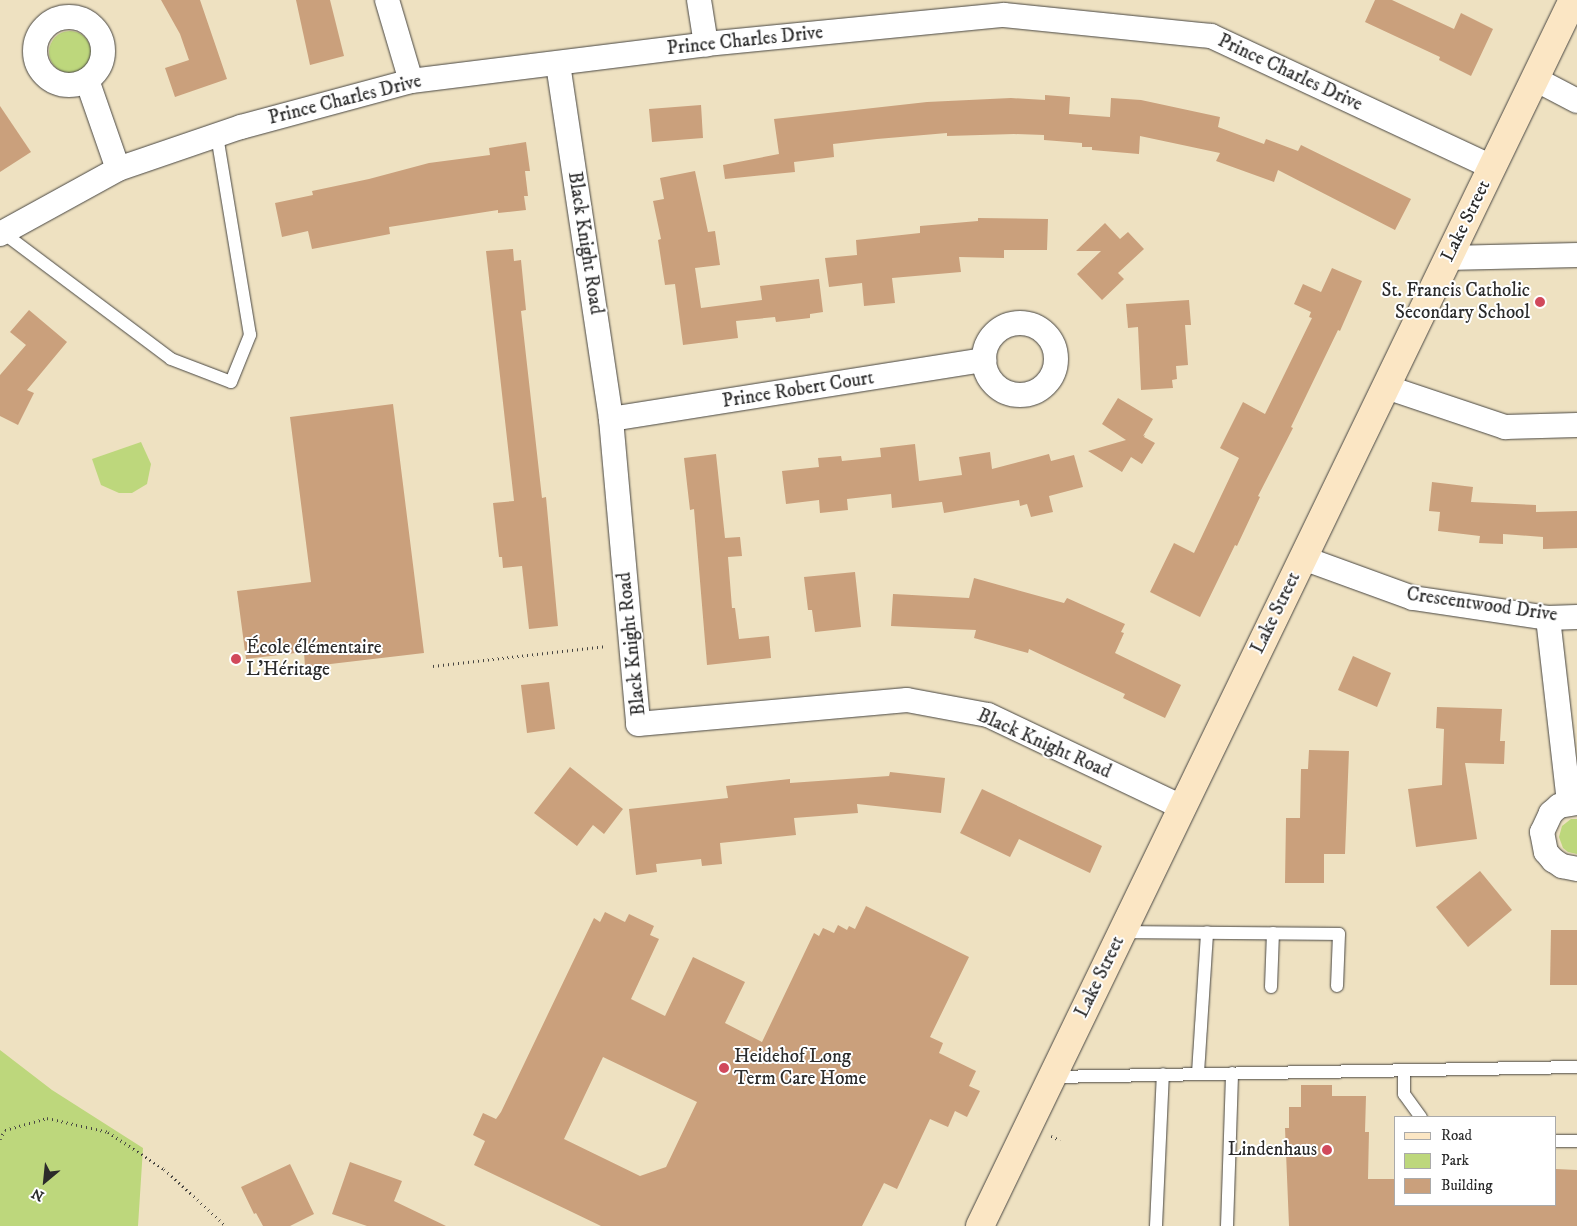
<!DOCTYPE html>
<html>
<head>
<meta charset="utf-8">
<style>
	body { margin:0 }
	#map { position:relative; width:1577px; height:1226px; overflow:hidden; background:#eee1c1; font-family:"IM FELL DW Pica",serif }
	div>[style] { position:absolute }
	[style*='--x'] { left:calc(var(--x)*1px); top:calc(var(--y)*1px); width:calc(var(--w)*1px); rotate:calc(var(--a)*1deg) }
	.green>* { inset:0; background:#bdd77c }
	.round { border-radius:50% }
	.building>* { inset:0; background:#caa07c }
	.path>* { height:3px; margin-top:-1.5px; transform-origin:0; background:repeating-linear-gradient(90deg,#484642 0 1px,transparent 0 5px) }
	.roads { filter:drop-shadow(0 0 1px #484642) drop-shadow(0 0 1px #484642) }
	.lane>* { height:12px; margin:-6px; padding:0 6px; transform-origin:6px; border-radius:6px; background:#fff }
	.street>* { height:24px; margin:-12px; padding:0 12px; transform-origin:12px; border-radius:12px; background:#fff }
	.street>.ring { margin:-12px; padding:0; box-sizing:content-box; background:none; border:24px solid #fff; border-radius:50% }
	.secondary>* { height:28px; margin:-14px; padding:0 14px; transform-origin:14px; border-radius:14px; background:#fbe6c4 }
	.dots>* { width:14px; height:14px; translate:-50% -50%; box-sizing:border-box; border:2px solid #fff; border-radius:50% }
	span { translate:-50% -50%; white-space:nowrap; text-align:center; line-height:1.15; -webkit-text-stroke:4px #fff; paint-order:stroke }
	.street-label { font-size:19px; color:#2b2b2b }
	.poi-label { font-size:19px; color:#2b2b2b }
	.right { translate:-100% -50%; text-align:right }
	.left { translate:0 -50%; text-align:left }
	.legend { position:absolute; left:1394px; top:1116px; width:162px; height:90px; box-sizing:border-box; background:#fff; border:1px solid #aaa; margin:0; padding:6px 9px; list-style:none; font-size:15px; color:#2b2b2b }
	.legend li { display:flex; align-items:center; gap:10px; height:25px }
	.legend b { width:25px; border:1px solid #aaa }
	.north { position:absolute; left:20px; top:1156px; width:50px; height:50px; -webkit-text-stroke:4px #fff; paint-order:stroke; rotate:208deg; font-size:14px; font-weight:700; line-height:20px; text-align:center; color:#2b2b2b }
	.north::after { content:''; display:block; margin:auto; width:18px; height:22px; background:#2b2b2b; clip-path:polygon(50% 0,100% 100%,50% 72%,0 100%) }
</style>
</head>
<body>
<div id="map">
	<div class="green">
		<div class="round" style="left:49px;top:31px;width:42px;height:42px"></div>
		<div style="clip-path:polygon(141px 442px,151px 464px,147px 484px,132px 493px,119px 493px,101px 485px,92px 459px)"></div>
		<div style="clip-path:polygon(1571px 819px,1577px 819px,1577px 854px,1568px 852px,1563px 848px,1559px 837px,1562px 826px)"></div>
		<div style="clip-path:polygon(0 1050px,52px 1090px,143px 1148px,138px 1226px,0 1226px)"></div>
	</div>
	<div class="building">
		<div style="clip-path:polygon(161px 0,200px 0,227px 79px,175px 97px,165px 68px,189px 60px,180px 34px)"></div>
		<div style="clip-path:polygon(296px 0,330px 0,344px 56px,310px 65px)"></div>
		<div style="clip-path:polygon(1375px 0,1392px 0,1454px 29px,1461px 13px,1493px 29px,1471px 76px,1439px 60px,1440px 57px,1365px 22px)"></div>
		<div style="clip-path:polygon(1045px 95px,1070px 97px,1069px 114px,1110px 117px,1111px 98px,1141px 100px,1220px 117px,1218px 127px,1264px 144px,1266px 139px,1298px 151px,1301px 145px,1411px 199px,1395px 230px,1278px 170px,1274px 182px,1216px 161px,1220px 153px,1140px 136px,1139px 154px,1092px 150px,1092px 147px,1082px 147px,1082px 143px,1044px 140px,1044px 135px,1014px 134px,947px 136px,947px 133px,877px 139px,833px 144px,834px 157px,794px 162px,795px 172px,725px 179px,723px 165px,779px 154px,774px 119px,927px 102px,1011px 98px,1045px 100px)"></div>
		<div style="clip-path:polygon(701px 105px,703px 138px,652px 142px,649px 109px)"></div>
		<div style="clip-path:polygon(0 106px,31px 152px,0 172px)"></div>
		<div style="clip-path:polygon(526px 142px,530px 171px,525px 171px,528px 196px,524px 196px,526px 210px,498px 213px,498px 210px,389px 227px,390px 234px,312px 249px,308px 231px,282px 237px,275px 203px,313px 195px,312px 191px,369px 179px,429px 163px,490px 155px,489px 148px)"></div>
		<div style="clip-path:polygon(695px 171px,708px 232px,715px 231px,720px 265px,695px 268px,701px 308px,762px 300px,760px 286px,819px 279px,823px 312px,810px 314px,810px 318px,776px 322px,775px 317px,736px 321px,738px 338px,683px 345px,675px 284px,665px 285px,658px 240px,661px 239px,653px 201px,664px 199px,660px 178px)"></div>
		<div style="clip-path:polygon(978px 218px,1048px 219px,1047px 250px,1004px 250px,1004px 258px,959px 257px,961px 272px,892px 278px,895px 303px,864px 306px,862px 283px,829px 287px,825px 258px,857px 255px,856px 240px,920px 233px,920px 226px,978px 221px)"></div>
		<div style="clip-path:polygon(1105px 223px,1120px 239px,1128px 232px,1144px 249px,1118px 273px,1124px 279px,1102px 300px,1077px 274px,1101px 251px,1076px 251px)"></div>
		<div style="clip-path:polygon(513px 249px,514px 261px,521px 260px,526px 310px,521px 311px,542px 498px,546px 497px,558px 626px,529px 629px,522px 566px,503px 568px,502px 557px,499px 557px,493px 503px,514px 501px,486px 251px)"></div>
		<div style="clip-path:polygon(1332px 268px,1362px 281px,1340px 331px,1338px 330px,1291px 427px,1293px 428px,1258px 496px,1260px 497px,1237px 546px,1235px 545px,1200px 617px,1150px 592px,1174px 543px,1194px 553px,1239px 458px,1220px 448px,1243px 402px,1265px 414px,1312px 318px,1309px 317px,1311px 312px,1294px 304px,1303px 284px,1321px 292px)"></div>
		<div style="clip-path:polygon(1189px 300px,1191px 325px,1185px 325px,1188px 365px,1176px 366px,1177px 379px,1172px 380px,1173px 388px,1141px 390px,1138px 327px,1128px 328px,1126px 304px)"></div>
		<div style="clip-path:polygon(29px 310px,67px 342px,27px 390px,34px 393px,18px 425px,0 416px,0 375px,26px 345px,10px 332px)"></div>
		<div style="clip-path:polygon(1118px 398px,1153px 419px,1143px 436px,1145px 435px,1144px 437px,1155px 443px,1142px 464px,1131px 457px,1122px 472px,1088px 451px,1126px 440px,1102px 424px)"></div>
		<div style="clip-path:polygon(393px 404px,424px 653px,305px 667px,304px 652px,246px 659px,237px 591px,311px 582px,290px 417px)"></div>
		<div style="clip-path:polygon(915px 444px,919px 481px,962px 475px,959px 457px,990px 452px,992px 469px,1049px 454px,1051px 461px,1074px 455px,1083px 487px,1049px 496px,1053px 512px,1031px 517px,1027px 504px,1020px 506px,1019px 500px,944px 513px,942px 502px,892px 508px,891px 494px,847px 499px,848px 510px,820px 513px,819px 500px,786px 504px,782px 471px,819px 467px,818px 458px,841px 456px,842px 461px,881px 457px,880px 448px)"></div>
		<div style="clip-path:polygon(716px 454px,725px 538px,740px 537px,742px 556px,728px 557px,732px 608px,735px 608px,739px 639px,769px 636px,771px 658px,707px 665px,694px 509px,690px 510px,684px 458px)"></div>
		<div style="clip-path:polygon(1432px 482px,1473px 487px,1471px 502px,1536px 505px,1536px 512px,1577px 511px,1577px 548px,1543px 549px,1543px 537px,1503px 534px,1503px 544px,1479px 543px,1480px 536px,1438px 531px,1440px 512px,1429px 511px)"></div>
		<div style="clip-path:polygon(855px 572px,861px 627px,815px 632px,812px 610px,808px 610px,804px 577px)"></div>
		<div style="clip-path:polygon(974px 578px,1064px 603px,1067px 598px,1125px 624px,1121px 632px,1124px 633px,1115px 653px,1181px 685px,1165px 718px,1123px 698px,1125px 694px,1029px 649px,1028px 653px,974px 638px,976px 630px,891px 626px,893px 594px,969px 598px)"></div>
		<div style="clip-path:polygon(1353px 656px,1391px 673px,1377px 707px,1338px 690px)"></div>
		<div style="clip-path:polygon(549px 682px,555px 729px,527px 733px,521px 685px)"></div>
		<div style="clip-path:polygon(1437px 707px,1502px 709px,1500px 741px,1505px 741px,1504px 764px,1465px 763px,1477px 839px,1416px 847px,1408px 789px,1442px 785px,1444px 729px,1436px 728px)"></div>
		<div style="clip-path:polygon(1309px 750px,1349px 751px,1345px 854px,1324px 854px,1324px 883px,1285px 883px,1286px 818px,1300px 818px,1301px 769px,1308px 769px)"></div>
		<div style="clip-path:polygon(570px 767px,623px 809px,604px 834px,593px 825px,577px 846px,534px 813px)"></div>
		<div style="clip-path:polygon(890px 772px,945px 778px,941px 813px,857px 804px,858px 813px,794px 818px,796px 835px,720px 843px,722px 864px,702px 866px,701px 859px,656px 864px,657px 872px,636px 875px,629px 809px,728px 798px,726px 786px,790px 779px,790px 783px,889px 776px)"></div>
		<div style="clip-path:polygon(982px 789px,1102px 846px,1090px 873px,1019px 839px,1010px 857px,960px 833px)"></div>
		<div style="clip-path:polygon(1480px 871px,1512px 910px,1468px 947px,1436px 907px)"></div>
		<div style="clip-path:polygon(evenodd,866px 906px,969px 957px,930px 1037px,943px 1043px,939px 1053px,976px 1071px,969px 1086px,980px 1091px,967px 1117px,955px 1111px,948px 1127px,930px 1119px,897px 1189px,884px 1183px,862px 1226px,601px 1226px,474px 1165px,485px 1141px,473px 1135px,483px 1113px,496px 1119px,501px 1112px,594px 918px,600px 922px,605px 912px,625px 922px,629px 914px,654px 926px,650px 935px,659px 939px,631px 999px,665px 1016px,693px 957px,745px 982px,725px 1023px,762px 1042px,814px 933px,819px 936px,823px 928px,834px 933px,838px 925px,847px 930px,849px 926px,855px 929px,866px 906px,603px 1057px,697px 1102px,666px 1167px,640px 1176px,564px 1139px,603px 1057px)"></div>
		<div style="clip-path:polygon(1551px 930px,1577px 930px,1577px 985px,1550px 985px)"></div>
		<div style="clip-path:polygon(1301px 1085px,1332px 1085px,1332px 1096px,1366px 1096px,1365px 1132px,1369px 1132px,1368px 1179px,1396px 1179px,1396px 1205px,1556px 1205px,1556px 1169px,1577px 1170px,1577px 1226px,1289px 1226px,1285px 1128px,1289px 1128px,1289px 1107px,1301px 1107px)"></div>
		<div style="clip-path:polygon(350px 1162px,402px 1181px,394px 1201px,446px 1226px,367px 1226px,332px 1214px)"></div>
		<div style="clip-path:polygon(290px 1164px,314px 1214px,290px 1226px,263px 1226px,256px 1213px,254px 1214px,241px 1187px)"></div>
	</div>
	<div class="path">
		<div style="--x:433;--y:666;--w:175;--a:-6.6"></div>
		<div style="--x:1051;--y:1136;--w:10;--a:24"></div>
		<div style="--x:0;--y:1139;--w:10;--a:-61"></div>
		<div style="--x:5;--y:1130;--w:44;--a:-15.9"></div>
		<div style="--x:47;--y:1118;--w:63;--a:12.9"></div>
		<div style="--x:108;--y:1132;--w:67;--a:33.5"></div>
		<div style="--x:164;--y:1169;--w:84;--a:42.6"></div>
	</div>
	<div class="roads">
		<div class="lane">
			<div style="--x:2;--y:232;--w:211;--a:36.9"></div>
			<div style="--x:171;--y:359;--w:64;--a:21"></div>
			<div style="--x:231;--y:382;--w:51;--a:-68"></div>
			<div style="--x:250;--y:335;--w:203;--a:-99.4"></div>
			<div style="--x:1122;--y:932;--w:217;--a:0.5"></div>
			<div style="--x:1339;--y:934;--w:52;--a:92.2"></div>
			<div style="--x:1271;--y:987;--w:54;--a:-87.9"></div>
			<div style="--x:1404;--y:1070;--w:24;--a:90"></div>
			<div style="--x:1404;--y:1094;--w:29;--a:54"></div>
			<div style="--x:1198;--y:1073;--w:141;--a:-86.3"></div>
			<div style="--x:1052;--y:1077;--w:525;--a:-1.09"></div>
			<div style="--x:1556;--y:1141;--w:21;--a:0"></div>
			<div style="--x:1156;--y:1226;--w:152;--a:-87.4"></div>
			<div style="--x:1227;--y:1226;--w:153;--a:-88.1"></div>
		</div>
		<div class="street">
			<div style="--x:387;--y:0;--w:84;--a:73.5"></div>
			<div style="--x:699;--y:0;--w:45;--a:81"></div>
			<div class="ring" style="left:35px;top:17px;width:44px;height:44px"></div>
			<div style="--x:558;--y:64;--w:359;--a:81.5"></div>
			<div style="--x:611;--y:419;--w:306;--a:84.9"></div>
			<div style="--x:638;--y:724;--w:270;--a:-5.1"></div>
			<div style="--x:907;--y:700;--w:82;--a:10.5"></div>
			<div style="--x:988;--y:715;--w:215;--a:25.4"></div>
			<div style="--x:1535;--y:79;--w:47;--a:27.6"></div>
			<div style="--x:87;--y:80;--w:94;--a:70.8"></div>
			<div style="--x:0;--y:234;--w:135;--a:-28.8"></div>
			<div style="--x:118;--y:169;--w:130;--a:-18.9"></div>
			<div style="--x:241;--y:127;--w:176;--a:-15.1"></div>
			<div style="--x:411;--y:81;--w:297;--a:-7.1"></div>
			<div style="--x:706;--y:44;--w:299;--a:-5.6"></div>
			<div style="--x:1004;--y:15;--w:208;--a:5.8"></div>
			<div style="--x:1211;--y:36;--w:310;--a:25"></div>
			<div style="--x:1448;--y:258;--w:129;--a:-1.3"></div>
			<div class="ring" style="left:984px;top:323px;width:48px;height:48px"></div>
			<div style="--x:1386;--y:387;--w:126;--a:18.6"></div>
			<div style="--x:1505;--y:427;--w:72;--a:-1.6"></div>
			<div style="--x:611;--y:419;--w:378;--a:-9"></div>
			<div style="--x:1303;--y:558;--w:117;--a:20"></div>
			<div style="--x:1413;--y:598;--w:136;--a:8.4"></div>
			<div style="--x:1548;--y:618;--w:29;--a:-2"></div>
			<div style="--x:1548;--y:618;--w:186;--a:83.5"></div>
			<div style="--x:1577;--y:803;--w:18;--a:171"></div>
			<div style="--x:1559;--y:806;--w:11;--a:139"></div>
			<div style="--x:1551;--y:813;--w:21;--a:115"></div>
			<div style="--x:1542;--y:832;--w:20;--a:79"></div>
			<div style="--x:1546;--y:852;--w:11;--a:49"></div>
			<div style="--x:1553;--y:860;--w:11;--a:34"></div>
			<div style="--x:1562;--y:866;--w:15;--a:11"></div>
		</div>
		<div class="secondary">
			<div style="--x:980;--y:1226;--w:1362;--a:-64.19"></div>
		</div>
	</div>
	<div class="dots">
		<div style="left:1540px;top:302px;background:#d1495b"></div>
		<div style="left:236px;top:659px;background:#d1495b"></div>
		<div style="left:724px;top:1068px;background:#d1495b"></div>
		<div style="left:1327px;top:1150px;background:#d1495b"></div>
	</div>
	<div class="street-label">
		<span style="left:745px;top:41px;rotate:-6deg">Prince Charles Drive</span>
		<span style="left:1290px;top:73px;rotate:25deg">Prince Charles Drive</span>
		<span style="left:345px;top:100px;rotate:-14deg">Prince Charles Drive</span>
		<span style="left:1466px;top:221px;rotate:-64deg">Lake Street</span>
		<span style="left:585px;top:243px;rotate:81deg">Black Knight Road</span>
		<span style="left:798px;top:390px;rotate:-9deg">Prince Robert Court</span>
		<span style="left:1482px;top:605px;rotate:8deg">Crescentwood Drive</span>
		<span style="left:1276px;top:613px;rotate:-64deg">Lake Street</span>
		<span style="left:632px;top:644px;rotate:-96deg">Black Knight Road</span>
		<span style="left:1044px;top:744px;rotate:24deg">Black Knight Road</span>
		<span style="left:1100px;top:977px;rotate:-64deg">Lake Street</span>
	</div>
	<div class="poi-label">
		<span class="right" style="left:1530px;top:302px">St. Francis Catholic<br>Secondary School</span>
		<span class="left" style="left:246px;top:659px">École élémentaire<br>L'Héritage</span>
		<span class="left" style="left:734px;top:1068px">Heidehof Long<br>Term Care Home</span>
		<span class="right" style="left:1317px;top:1150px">Lindenhaus</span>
	</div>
	<ul class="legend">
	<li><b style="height:6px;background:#fbe6c4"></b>Road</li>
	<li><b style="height:14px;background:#bdd77c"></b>Park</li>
	<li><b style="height:14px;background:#caa07c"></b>Building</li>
	</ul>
	<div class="north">N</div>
</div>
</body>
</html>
